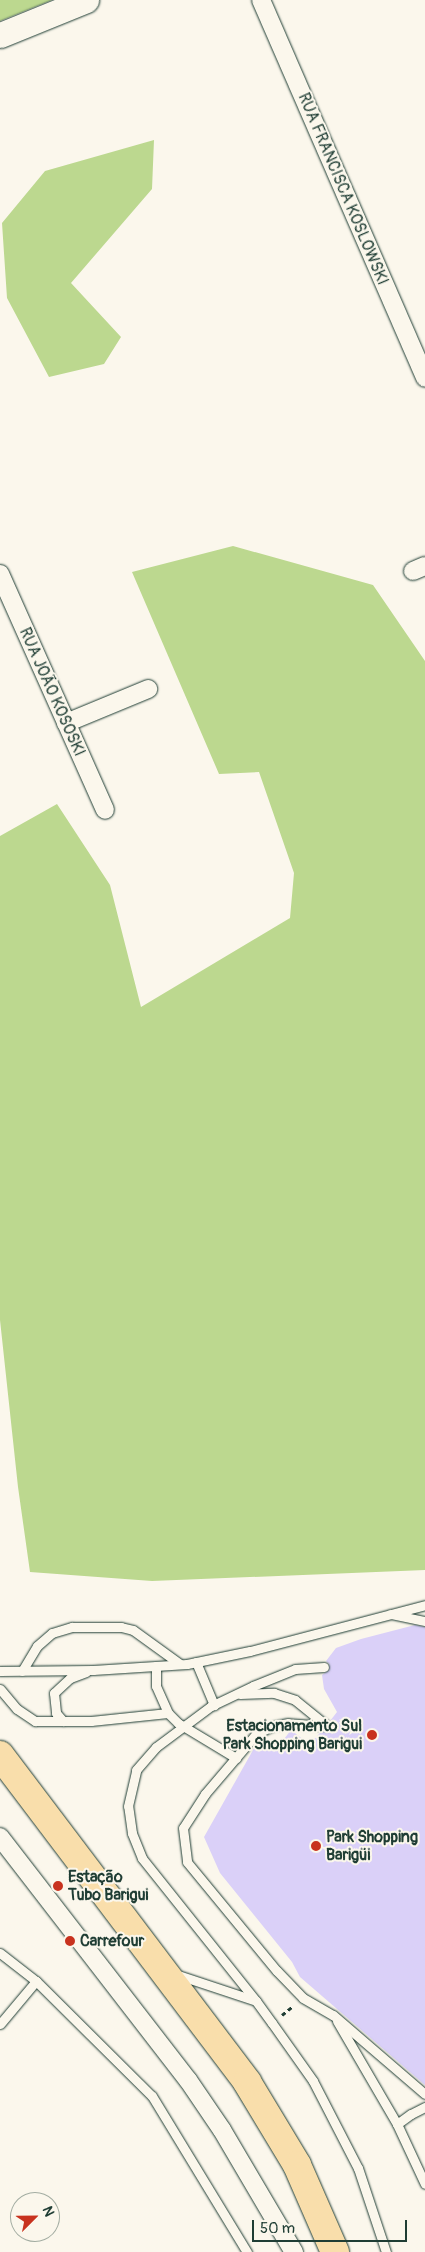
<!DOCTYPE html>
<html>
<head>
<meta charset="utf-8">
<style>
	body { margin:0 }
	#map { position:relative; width:425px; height:2252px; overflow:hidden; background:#fbf7ec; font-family:Pangolin,sans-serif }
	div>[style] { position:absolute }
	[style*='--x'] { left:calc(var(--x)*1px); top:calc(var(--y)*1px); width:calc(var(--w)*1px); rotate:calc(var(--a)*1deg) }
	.green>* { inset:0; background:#bcd88f }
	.building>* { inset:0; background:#dad0f8 }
	.path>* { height:3px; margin-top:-1.5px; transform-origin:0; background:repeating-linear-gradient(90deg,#1f3d34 0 4px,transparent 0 8px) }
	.roads { filter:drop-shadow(0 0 1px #1f3d34) drop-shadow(0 0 1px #1f3d34) }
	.lane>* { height:9px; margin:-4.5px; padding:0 4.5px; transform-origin:4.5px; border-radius:4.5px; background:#fbf7ec }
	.street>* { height:18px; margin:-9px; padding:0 9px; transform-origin:9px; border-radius:9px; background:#fbf7ec }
	.secondary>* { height:25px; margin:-12.5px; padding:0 12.5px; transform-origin:12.5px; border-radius:12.5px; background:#fbf7ec }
	.primary>* { height:28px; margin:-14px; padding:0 14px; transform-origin:14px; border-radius:14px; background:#f9deab }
	.dots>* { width:14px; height:14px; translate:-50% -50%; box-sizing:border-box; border:2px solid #fbf7ec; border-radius:50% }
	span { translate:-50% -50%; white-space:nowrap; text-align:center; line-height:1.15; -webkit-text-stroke:4px #fbf7ec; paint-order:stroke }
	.street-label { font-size:16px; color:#1f3d34 }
	.poi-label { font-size:16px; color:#1f3d34; font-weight:700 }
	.right { translate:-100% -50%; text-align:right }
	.left { translate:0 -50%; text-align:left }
	.north { position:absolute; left:10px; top:2192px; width:50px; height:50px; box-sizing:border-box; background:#fbf7ec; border:1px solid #a3ada2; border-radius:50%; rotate:67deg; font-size:14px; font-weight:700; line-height:20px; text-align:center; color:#1f3d34 }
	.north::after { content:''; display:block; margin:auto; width:18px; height:22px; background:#c8321e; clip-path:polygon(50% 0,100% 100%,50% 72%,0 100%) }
	.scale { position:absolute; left:252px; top:2220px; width:155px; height:22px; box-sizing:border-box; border:2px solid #1f3d34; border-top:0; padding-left:6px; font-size:15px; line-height:18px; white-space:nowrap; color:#1f3d34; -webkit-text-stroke:4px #fbf7ec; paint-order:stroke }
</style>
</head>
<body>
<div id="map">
	<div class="green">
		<div style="clip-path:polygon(0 0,52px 0,0 21px)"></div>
		<div style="clip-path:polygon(154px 140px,152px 189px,71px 283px,121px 337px,104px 364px,49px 377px,7px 298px,2px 223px,45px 171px)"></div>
		<div style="clip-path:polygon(233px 546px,373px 585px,425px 661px,425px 1570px,152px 1581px,30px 1572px,18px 1487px,0 1320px,0 836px,57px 804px,110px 885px,141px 1007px,290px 918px,294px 873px,259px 772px,219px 774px,132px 572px)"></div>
	</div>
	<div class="building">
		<div style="clip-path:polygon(415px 1625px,425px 1627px,425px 2085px,300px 1977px,292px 1962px,220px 1873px,204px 1837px,257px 1743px,281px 1743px,291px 1730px,309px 1744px,321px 1732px,332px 1730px,333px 1724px,330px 1721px,337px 1712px,324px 1689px,322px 1675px,329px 1670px,329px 1664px,326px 1661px,336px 1648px,361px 1639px)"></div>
	</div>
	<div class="path">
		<div style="--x:282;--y:2015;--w:14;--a:-39"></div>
	</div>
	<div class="roads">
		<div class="lane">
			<div style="--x:391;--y:1614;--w:35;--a:12"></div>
			<div style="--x:196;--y:1662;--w:47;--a:67.3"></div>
			<div style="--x:156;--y:1666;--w:20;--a:90"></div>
			<div style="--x:156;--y:1686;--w:30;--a:66"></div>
			<div style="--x:168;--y:1713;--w:14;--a:45"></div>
			<div style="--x:178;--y:1723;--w:68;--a:31.1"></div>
			<div style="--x:0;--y:1671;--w:93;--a:-0.6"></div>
			<div style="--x:93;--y:1670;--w:94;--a:-3.7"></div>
			<div style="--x:187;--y:1664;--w:64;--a:-11.7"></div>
			<div style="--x:250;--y:1651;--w:181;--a:-14.7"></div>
			<div style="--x:22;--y:1671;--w:29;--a:-59"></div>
			<div style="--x:37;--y:1646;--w:20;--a:-41"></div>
			<div style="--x:52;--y:1633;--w:21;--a:-17"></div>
			<div style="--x:72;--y:1627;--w:49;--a:0"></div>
			<div style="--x:121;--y:1627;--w:12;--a:14"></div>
			<div style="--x:133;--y:1630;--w:58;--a:35.9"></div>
			<div style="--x:86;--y:1672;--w:17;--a:159"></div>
			<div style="--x:70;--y:1678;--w:22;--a:137"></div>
			<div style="--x:54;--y:1693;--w:20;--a:84"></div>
			<div style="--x:56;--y:1713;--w:11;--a:49"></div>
			<div style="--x:63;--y:1721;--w:28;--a:0"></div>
			<div style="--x:91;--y:1721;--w:77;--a:-5.9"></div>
			<div style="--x:0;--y:1689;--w:26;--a:50"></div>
			<div style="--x:17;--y:1709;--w:22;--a:34"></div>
			<div style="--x:35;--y:1721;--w:28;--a:0"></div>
			<div style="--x:240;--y:1694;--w:34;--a:-2"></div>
			<div style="--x:274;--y:1693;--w:22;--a:18"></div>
			<div style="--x:295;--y:1700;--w:41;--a:39.1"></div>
			<div style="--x:327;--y:1726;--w:39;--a:-176"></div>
			<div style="--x:288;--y:1723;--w:15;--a:169"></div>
			<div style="--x:273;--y:1726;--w:19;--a:155"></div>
			<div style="--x:256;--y:1734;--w:79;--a:130.4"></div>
			<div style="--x:205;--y:1794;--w:40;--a:122.9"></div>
			<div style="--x:183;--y:1828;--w:34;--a:83"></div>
			<div style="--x:187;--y:1862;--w:141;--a:50.5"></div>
			<div style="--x:277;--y:1971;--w:37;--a:46"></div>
			<div style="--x:303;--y:1998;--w:34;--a:30"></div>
			<div style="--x:333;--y:2015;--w:121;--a:40.7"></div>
			<div style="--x:0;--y:1953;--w:46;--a:37.9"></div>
			<div style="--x:36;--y:1981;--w:163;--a:44.8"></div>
			<div style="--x:152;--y:2096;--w:183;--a:58.7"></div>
			<div style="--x:175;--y:1974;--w:85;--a:18.4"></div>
			<div style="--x:256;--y:2001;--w:27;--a:54"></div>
			<div style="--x:272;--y:2023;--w:71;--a:54.7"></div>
			<div style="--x:313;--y:2081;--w:98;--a:62.7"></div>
			<div style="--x:358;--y:2168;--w:89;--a:71.6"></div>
			<div style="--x:256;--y:2001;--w:183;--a:-128.6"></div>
			<div style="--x:142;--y:1858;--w:27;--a:-112"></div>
			<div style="--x:132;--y:1833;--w:27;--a:-98"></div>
			<div style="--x:128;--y:1806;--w:37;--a:-77"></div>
			<div style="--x:136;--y:1770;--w:30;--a:-49"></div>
			<div style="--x:156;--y:1747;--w:69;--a:-36.7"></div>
			<div style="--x:211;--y:1706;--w:47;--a:-25.5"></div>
			<div style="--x:253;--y:1686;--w:45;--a:-22"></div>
			<div style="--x:295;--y:1669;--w:29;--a:-4"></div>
			<div style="--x:337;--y:2021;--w:119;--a:59.8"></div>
			<div style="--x:397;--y:2124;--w:66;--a:65"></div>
			<div style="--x:0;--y:2024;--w:56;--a:-50.1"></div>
			<div style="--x:397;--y:2124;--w:17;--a:-36"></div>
			<div style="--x:411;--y:2114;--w:16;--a:-27"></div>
		</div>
		<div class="street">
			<div style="--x:261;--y:0;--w:412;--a:66.5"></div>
			<div style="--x:413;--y:571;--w:13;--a:-23"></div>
			<div style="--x:0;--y:574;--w:258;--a:66"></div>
			<div style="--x:66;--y:723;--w:89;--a:-22.5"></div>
			<div style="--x:0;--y:1837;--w:307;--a:52.3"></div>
			<div style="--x:188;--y:2080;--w:60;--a:55.8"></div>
			<div style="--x:222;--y:2130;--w:142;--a:59.5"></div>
		</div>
		<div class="secondary">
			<div style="--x:0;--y:35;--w:93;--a:-22.1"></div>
		</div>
		<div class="primary">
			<div style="--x:0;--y:1755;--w:410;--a:52.9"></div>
			<div style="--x:247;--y:2082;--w:97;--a:58.9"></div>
			<div style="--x:297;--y:2165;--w:95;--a:66.4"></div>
		</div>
	</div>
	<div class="dots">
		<div style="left:372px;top:1735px;background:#c8321e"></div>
		<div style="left:316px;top:1846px;background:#c8321e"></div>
		<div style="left:58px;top:1886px;background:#c8321e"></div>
		<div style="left:70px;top:1941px;background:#c8321e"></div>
	</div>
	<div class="street-label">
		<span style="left:343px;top:189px;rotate:67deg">RUA FRANCISCA KOSLOWSKI</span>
		<span style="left:52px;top:692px;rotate:66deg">RUA JOÃO KOSOSKI</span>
	</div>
	<div class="poi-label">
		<span class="right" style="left:362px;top:1735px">Estacionamento Sul<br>Park Shopping Barigui</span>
		<span class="left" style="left:326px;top:1846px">Park Shopping<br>Barigüi</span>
		<span class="left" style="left:68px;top:1886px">Estação<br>Tubo Barigui</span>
		<span class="left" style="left:80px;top:1941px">Carrefour</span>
	</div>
	<div class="north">N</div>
	<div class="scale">50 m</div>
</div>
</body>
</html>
